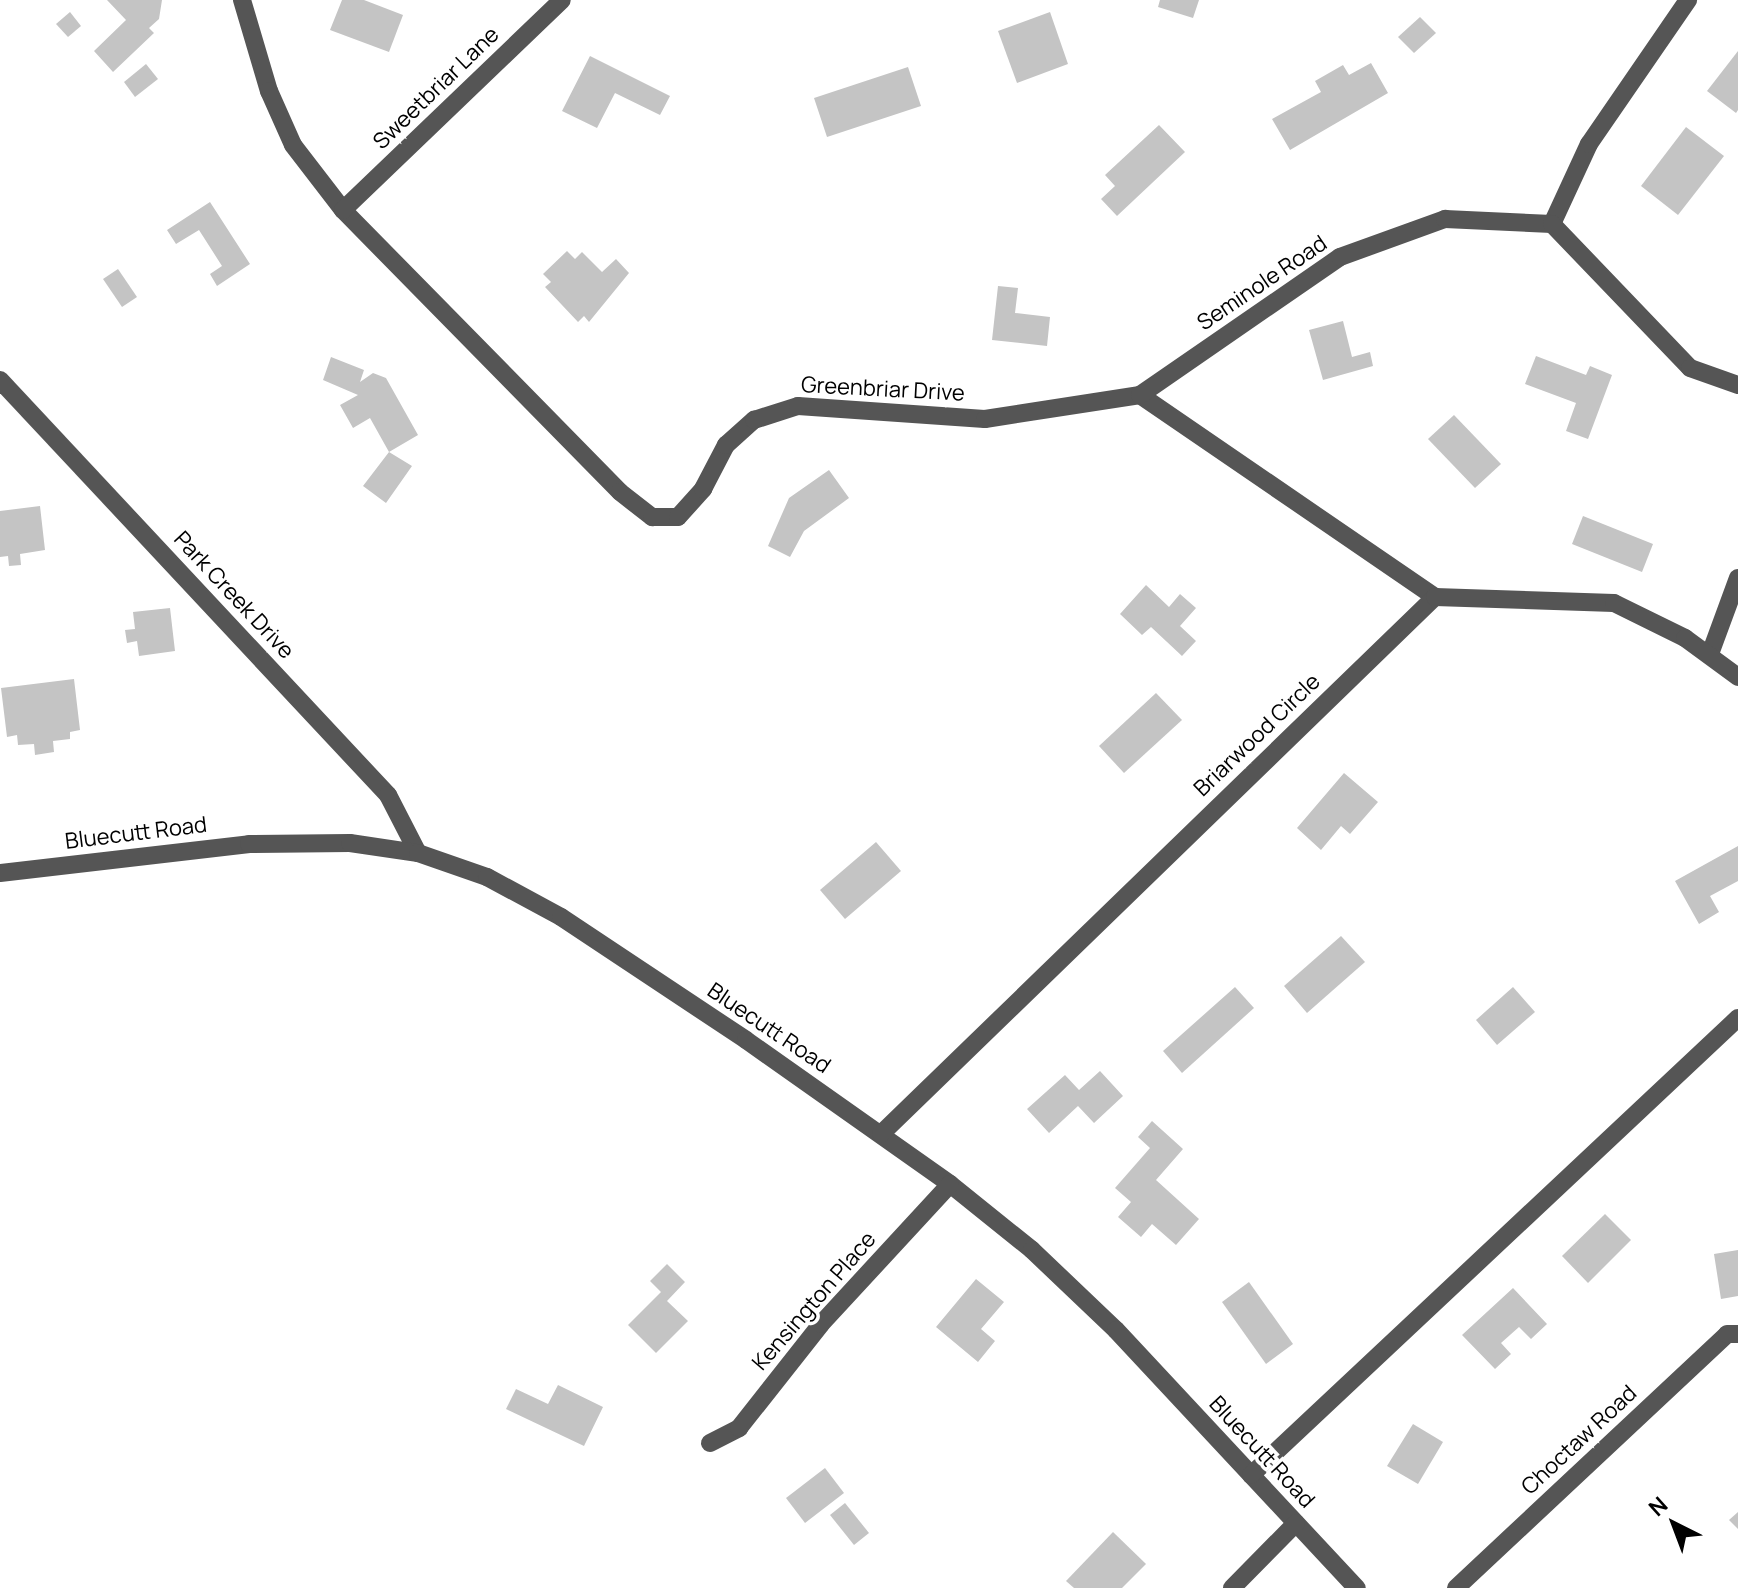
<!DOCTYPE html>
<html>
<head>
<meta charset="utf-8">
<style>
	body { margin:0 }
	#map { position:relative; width:1738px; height:1588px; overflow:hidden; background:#fff; font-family:Manrope,sans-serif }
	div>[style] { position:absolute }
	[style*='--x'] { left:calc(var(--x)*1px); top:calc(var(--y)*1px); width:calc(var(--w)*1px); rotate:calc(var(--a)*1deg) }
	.building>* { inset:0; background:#c4c4c4 }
	.minor>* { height:18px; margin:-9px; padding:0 9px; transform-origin:9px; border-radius:9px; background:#555 }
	span { translate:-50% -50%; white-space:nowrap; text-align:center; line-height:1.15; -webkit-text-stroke:7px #fff; paint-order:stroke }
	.street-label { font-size:22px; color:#000 }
	.north { position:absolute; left:1634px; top:1484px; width:80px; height:80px; -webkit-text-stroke:6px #fff; paint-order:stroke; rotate:318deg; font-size:22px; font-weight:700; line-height:32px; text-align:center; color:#000 }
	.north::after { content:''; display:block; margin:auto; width:28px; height:36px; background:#000; clip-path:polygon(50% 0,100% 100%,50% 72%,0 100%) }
</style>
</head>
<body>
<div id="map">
	<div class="building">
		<div style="clip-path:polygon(107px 0,162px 0,159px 19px,149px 28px,154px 33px,113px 72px,94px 51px,126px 20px)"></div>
		<div style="clip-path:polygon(342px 0,364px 0,403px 15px,389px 52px,330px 30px)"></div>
		<div style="clip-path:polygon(1160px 0,1199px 0,1193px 18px,1158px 7px)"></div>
		<div style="clip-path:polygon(70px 12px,81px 26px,68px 37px,56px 24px)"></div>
		<div style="clip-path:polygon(1050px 12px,1068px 64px,1017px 83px,998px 31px)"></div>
		<div style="clip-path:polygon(1420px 17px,1436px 33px,1414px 53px,1398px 37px)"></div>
		<div style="clip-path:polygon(1738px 51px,1738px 110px,1736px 113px,1707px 91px)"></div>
		<div style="clip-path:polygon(590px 56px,670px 96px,660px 115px,615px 93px,597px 128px,562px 111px)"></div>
		<div style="clip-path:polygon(1371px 63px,1388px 93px,1290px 150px,1272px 119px,1321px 92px,1315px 81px,1343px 65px,1349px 75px)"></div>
		<div style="clip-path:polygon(146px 64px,158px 79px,135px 97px,124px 82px)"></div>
		<div style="clip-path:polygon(908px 67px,921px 106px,827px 137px,814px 98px)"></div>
		<div style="clip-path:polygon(1159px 125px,1185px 152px,1117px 216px,1101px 199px,1115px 186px,1105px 175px)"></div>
		<div style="clip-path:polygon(1686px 127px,1724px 156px,1678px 215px,1641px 186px)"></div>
		<div style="clip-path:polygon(210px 202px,250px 264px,217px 286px,210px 274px,222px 266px,199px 230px,176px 244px,167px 230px)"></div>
		<div style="clip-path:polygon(567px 251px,575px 259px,582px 252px,602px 272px,616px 259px,629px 273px,589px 322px,584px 316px,578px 322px,545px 287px,551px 282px,543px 274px)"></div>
		<div style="clip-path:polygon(118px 269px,137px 297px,122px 307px,103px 279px)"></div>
		<div style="clip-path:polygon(998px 286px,1018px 288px,1015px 313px,1050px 317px,1047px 346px,992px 340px)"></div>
		<div style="clip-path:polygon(1343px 321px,1352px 357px,1370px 352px,1373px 366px,1323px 380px,1309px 330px)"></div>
		<div style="clip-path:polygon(1536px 356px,1586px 375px,1590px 366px,1612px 375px,1588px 439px,1566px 431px,1576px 403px,1525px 384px)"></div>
		<div style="clip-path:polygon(331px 357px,364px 370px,360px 382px,373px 373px,386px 378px,418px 435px,389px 452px,412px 466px,386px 503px,363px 486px,389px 452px,370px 418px,353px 428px,340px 405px,358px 395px,323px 380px)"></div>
		<div style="clip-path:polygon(1454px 415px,1501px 464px,1475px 488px,1428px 439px)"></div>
		<div style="clip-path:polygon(829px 470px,849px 498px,804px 531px,790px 557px,768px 546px,789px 498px)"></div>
		<div style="clip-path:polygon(40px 506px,45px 550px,20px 554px,21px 565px,9px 566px,8px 556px,0 557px,0 511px)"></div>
		<div style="clip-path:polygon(1583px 516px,1653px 544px,1642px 572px,1572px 544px)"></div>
		<div style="clip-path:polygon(1146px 585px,1169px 607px,1180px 594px,1196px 608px,1180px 626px,1196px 641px,1182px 656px,1151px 627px,1142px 635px,1120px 614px)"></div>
		<div style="clip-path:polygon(170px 608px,175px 651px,139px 656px,137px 641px,127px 643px,125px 630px,135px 629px,133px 612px)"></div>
		<div style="clip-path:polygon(74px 679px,80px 730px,70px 732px,70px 739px,53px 741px,54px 752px,35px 755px,34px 744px,18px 745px,17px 735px,7px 737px,1px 688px)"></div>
		<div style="clip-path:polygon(1156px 693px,1182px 720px,1124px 773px,1099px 746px)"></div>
		<div style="clip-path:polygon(1344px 773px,1378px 802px,1350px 834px,1341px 826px,1321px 850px,1297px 828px)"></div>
		<div style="clip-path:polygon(876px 842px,901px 871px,845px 919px,820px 890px)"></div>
		<div style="clip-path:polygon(1738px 846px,1738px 881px,1710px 896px,1719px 912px,1699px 924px,1675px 881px)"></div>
		<div style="clip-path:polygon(1341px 936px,1365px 962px,1307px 1013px,1284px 986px)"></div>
		<div style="clip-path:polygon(1235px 987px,1254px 1008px,1182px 1073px,1163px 1051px)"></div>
		<div style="clip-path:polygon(1513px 987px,1535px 1012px,1497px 1045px,1476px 1020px)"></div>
		<div style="clip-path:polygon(1100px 1071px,1123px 1096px,1094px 1123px,1078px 1106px,1049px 1133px,1027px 1109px,1065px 1075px,1079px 1090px)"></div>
		<div style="clip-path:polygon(1152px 1121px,1183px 1149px,1156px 1180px,1199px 1219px,1176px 1245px,1152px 1224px,1141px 1237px,1118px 1217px,1131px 1202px,1115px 1188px,1150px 1148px,1138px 1137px)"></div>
		<div style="clip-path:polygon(1605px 1214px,1631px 1240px,1588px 1283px,1562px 1256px)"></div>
		<div style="clip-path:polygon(1738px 1250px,1738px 1296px,1721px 1299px,1714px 1254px)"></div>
		<div style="clip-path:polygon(667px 1264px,685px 1282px,667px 1301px,688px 1321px,656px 1353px,628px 1325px,661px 1292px,650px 1281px)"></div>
		<div style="clip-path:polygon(976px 1279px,1004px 1302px,981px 1329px,995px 1341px,978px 1362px,936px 1327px)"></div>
		<div style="clip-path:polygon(1249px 1282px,1293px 1344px,1266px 1364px,1222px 1302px)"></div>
		<div style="clip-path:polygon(1513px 1288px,1547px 1324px,1531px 1339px,1519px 1327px,1501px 1343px,1511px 1354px,1495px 1369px,1462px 1335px)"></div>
		<div style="clip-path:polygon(558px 1385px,603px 1407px,584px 1446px,506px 1409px,516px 1389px,548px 1404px)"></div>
		<div style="clip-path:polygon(1413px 1424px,1443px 1442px,1418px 1484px,1387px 1466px)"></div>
		<div style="clip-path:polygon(825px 1468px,844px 1493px,805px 1523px,786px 1498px)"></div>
		<div style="clip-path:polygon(845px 1503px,869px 1533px,854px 1545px,830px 1515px)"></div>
		<div style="clip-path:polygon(1738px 1512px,1738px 1529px,1729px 1520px)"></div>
		<div style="clip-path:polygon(1113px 1532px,1146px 1564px,1122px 1588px,1074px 1588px,1066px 1581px)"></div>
	</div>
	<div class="minor">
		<div style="--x:242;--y:0;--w:95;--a:73.5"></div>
		<div style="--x:269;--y:91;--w:59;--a:66"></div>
		<div style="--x:293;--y:145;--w:82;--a:52.4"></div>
		<div style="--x:343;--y:210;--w:395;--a:45.5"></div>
		<div style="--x:620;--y:492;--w:41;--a:38"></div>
		<div style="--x:652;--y:517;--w:26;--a:0"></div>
		<div style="--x:678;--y:517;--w:38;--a:-48"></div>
		<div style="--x:703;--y:489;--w:50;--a:-62.4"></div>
		<div style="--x:726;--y:445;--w:38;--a:-42"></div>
		<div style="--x:754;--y:420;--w:46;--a:-17.7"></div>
		<div style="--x:798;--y:406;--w:187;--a:4"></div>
		<div style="--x:985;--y:419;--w:157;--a:-8.8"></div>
		<div style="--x:1140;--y:395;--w:358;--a:34.4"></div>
		<div style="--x:343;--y:210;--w:303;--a:-43.8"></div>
		<div style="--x:1552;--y:224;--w:88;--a:-65.2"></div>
		<div style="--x:1589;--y:144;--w:175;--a:-55.5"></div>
		<div style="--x:0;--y:380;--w:568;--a:46.93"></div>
		<div style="--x:388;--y:795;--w:65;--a:62.7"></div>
		<div style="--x:1140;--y:395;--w:243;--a:-34.6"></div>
		<div style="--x:1340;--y:257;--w:112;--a:-19.9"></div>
		<div style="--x:1445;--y:219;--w:107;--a:2.7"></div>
		<div style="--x:1552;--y:224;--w:199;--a:46.2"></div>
		<div style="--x:1690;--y:368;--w:51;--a:19.5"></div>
		<div style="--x:1710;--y:654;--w:81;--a:-69.8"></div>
		<div style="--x:0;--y:873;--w:251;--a:-6.6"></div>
		<div style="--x:249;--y:844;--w:101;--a:-0.6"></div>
		<div style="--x:350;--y:843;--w:69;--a:8.4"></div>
		<div style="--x:418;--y:853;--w:73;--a:19.2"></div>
		<div style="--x:487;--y:877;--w:84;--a:28.4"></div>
		<div style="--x:561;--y:917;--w:222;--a:33.6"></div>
		<div style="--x:746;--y:1040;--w:250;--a:35.2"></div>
		<div style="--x:950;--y:1184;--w:105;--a:38.8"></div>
		<div style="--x:1032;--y:1250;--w:116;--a:43.6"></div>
		<div style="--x:1116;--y:1330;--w:353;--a:47"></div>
		<div style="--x:881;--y:1134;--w:772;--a:-44.11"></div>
		<div style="--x:1435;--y:597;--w:179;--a:1.9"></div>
		<div style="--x:1614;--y:603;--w:79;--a:26.2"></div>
		<div style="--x:1685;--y:638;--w:66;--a:36.3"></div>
		<div style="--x:710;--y:1443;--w:33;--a:-27"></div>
		<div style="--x:739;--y:1428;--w:132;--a:-51.7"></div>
		<div style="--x:821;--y:1324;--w:190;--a:-47.3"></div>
		<div style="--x:1251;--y:1475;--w:668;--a:-43.18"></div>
		<div style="--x:1232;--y:1588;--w:91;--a:-45.4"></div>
		<div style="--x:1456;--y:1588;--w:371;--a:-43.1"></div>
		<div style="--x:1727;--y:1334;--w:11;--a:0"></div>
	</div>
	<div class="street-label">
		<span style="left:436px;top:88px;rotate:-44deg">Sweetbriar Lane</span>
		<span style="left:1262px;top:283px;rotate:-34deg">Seminole Road</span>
		<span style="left:883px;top:389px;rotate:3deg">Greenbriar Drive</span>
		<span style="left:234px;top:595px;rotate:47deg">Park Creek Drive</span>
		<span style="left:1257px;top:735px;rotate:-44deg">Briarwood Circle</span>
		<span style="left:136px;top:833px;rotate:-7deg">Bluecutt Road</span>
		<span style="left:769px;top:1028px;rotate:34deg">Bluecutt Road</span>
		<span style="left:814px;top:1301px;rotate:-49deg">Kensington Place</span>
		<span style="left:1579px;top:1440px;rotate:-43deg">Choctaw Road</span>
		<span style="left:1262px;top:1452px;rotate:47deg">Bluecutt Road</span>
	</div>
	<div class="north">N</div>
</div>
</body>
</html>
